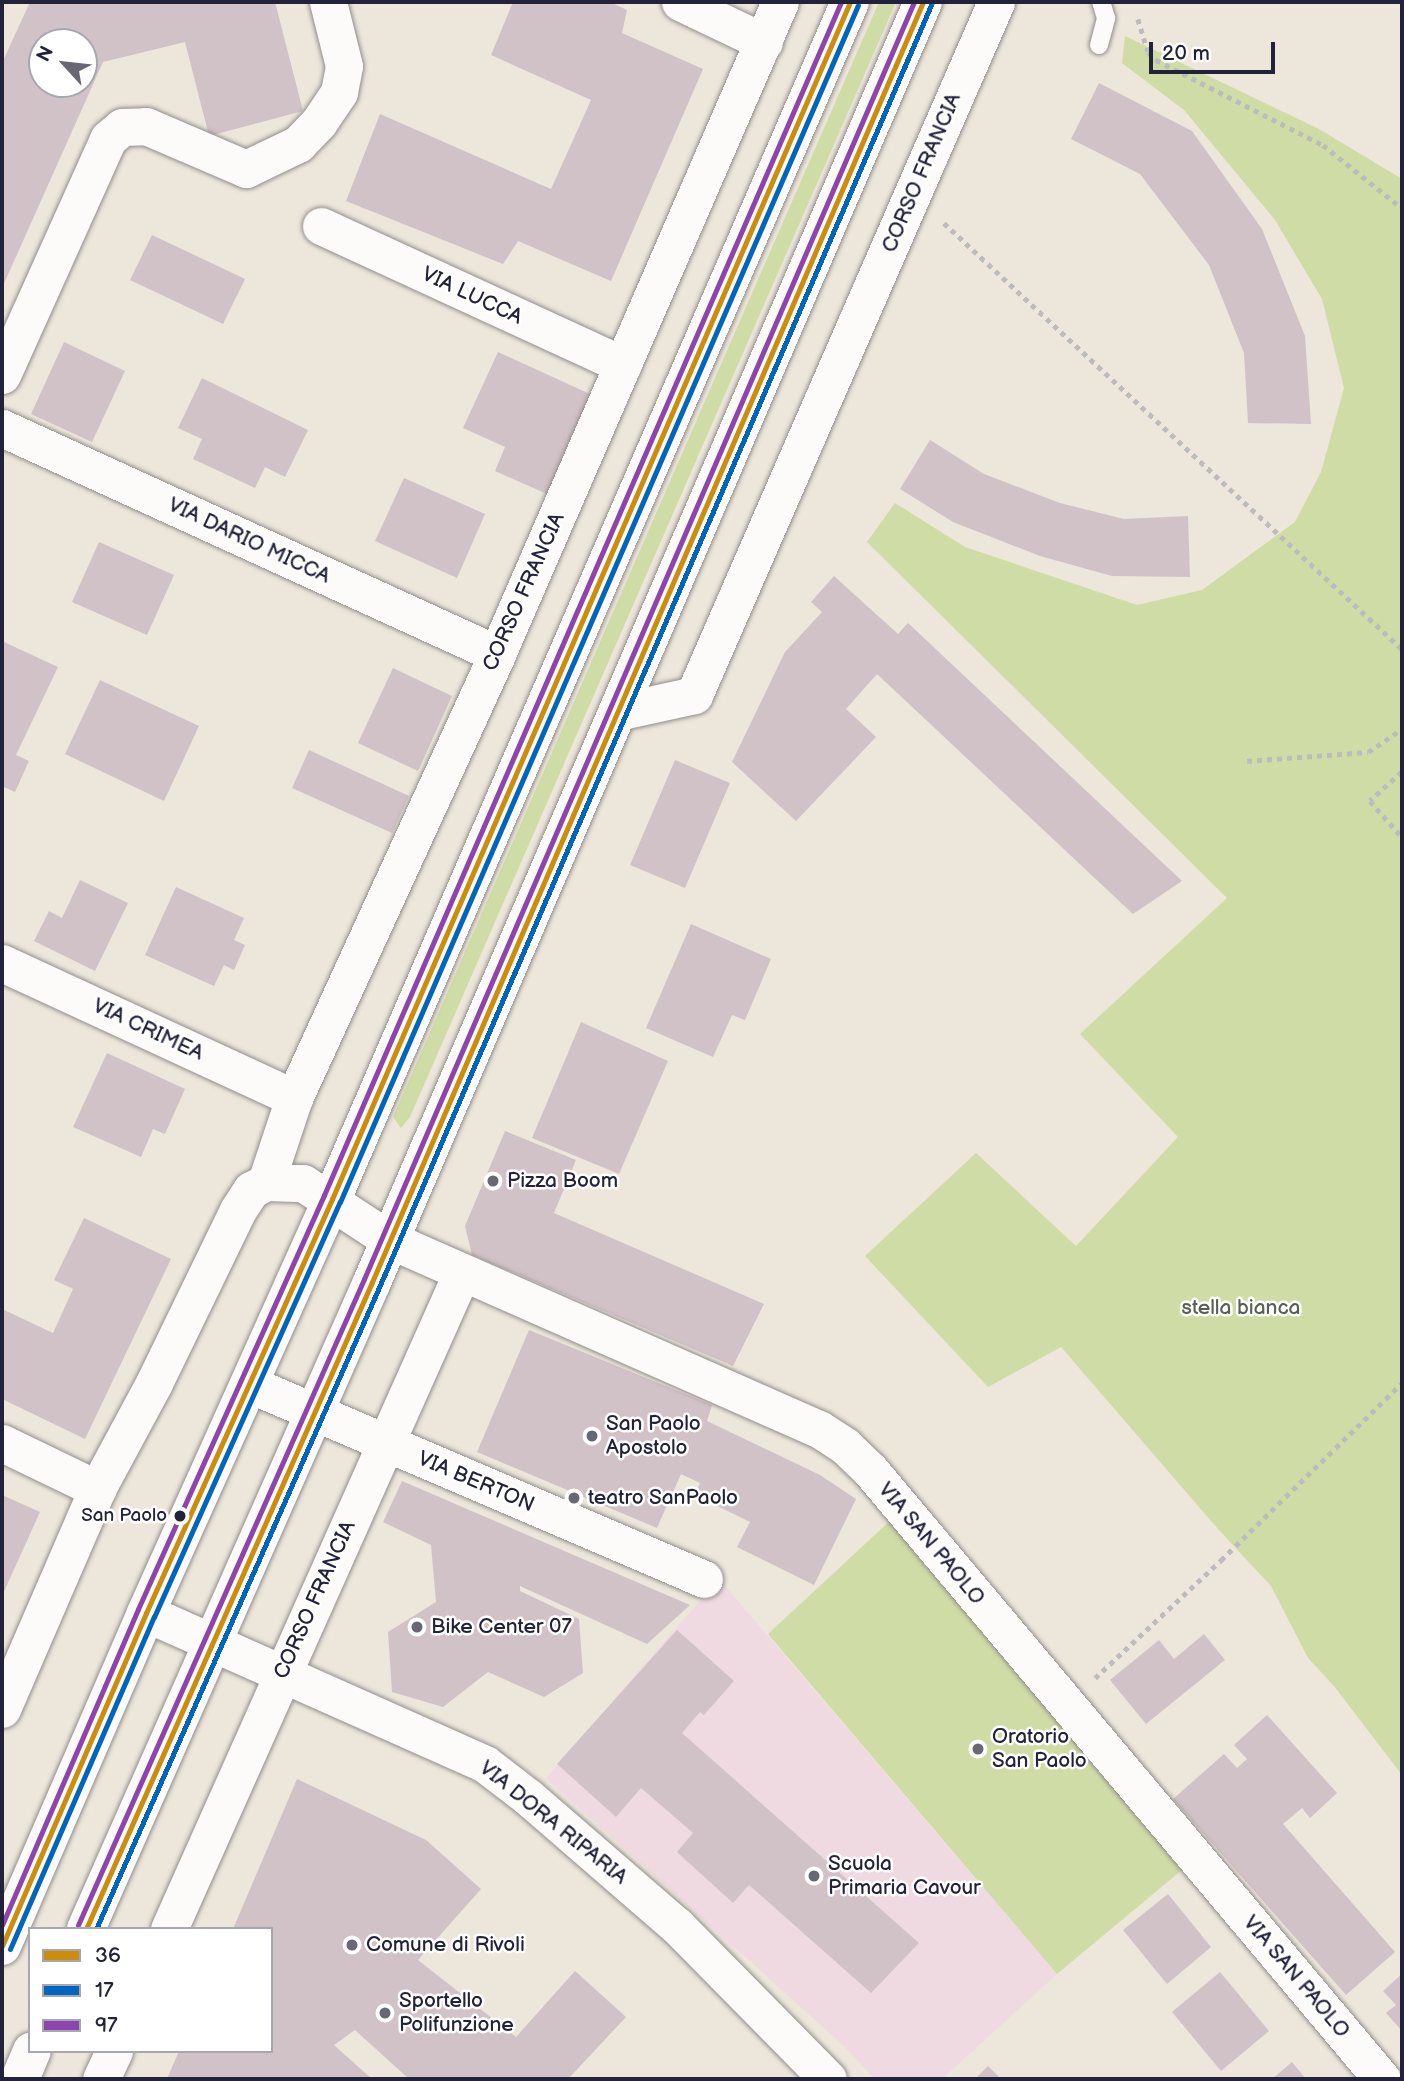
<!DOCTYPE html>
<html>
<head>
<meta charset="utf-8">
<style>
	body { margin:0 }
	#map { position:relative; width:1404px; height:2081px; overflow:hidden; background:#ece6db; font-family:"Balsamiq Sans",sans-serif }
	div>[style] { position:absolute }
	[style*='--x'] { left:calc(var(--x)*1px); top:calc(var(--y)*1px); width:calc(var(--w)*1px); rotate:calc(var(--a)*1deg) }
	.built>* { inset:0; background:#eedae0 }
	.green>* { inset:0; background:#d0dca6 }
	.building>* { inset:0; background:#d1c2c8 }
	.path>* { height:4.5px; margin-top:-2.25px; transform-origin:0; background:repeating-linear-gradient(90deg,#bdbcbd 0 5px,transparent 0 10px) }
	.roads { filter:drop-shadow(0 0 2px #918e8c) drop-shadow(0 0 2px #918e8c) }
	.service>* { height:18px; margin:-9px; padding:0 9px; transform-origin:9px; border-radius:9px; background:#fcfbfa }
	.minor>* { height:37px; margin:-18.5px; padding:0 18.5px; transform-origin:18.5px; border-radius:18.5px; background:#fcfbfa }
	.primary>* { height:38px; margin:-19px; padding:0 19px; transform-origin:19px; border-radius:19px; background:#fcfbfa }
	.bus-1>* { height:5px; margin:-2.5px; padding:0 2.5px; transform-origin:2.5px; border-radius:2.5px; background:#cc8c0c }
	.bus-2>* { height:5px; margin:-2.5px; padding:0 2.5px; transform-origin:2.5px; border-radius:2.5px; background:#0065bd }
	.bus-3>* { height:5px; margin:-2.5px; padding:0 2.5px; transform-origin:2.5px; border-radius:2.5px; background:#8e44ad }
	.dots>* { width:19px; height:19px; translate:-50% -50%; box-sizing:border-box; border:4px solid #fff; border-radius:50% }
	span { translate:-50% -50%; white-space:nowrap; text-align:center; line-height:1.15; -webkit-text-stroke:5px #fff; paint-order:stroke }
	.bus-label { font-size:19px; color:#22223b }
	.right { translate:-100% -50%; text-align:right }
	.street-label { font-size:21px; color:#22223b }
	.poi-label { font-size:21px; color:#22223b }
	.left { translate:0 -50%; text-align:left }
	.park-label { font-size:21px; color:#576051 }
	.frame { position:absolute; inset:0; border:4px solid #22223b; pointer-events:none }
	.legend { position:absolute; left:28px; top:1927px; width:245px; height:126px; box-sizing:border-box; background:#fff; border:2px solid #a7a7b1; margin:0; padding:9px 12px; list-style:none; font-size:21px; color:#22223b }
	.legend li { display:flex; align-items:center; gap:14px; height:35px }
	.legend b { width:35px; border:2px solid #a7a7b1 }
	.north { position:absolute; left:28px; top:28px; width:70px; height:70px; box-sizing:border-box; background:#fff; border:2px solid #a7a7b1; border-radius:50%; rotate:297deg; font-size:19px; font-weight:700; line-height:28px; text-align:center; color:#22223b }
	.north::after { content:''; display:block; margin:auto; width:24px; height:32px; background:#696773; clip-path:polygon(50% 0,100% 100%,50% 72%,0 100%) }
	.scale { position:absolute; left:1149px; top:42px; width:126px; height:32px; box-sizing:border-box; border:4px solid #22223b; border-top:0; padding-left:9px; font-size:21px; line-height:24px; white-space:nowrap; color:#22223b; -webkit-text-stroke:5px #fff; paint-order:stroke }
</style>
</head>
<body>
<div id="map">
	<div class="built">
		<div style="clip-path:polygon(719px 1579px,1057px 1974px,942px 2079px,875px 2079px,844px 2046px,546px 1778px)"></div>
	</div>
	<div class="green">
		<div style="clip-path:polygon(879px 2px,896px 2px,410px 1117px,401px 1128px,393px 1117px)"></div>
		<div style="clip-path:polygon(1125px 36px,1319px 129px,1402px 179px,1402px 1775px,1334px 1686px,1308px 1658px,1271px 1586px,1218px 1529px,1061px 1347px,988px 1387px,865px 1256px,976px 1153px,1076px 1246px,1178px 1137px,1080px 1034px,1227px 898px,867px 542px,895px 503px,965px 547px,1137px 605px,1202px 590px,1295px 522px,1321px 472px,1344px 388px,1322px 299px,1275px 220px,1184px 110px,1122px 63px)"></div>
		<div style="clip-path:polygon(892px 1519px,1188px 1865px,1057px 1974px,768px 1634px)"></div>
	</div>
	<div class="building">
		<div style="clip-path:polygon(evenodd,30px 2px,275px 2px,303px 111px,209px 136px,185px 42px,103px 62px,2px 288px,2px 63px,30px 2px,42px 42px,84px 42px,84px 84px,42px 84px,42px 42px)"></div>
		<div style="clip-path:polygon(513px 2px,610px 2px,627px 10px,622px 33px,703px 69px,611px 281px,518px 241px,503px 264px,346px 201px,380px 114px,551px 189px,591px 100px,491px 55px)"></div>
		<div style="clip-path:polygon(1099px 83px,1192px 131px,1262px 229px,1305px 336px,1311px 424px,1248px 423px,1244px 353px,1209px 265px,1140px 174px,1071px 139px)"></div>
		<div style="clip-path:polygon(152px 235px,245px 279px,223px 324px,130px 280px)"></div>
		<div style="clip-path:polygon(64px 342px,125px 371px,92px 442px,31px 414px)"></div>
		<div style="clip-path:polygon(498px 352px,592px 395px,547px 494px,495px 471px,505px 447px,463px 428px)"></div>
		<div style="clip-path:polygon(202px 378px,308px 430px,285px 477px,265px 467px,255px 488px,193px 459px,202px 439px,178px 428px)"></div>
		<div style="clip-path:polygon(930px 440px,984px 474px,1060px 503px,1124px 519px,1188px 516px,1190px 577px,1112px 576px,1040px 556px,953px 522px,900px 489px)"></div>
		<div style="clip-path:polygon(404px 478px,485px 514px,457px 578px,375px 541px)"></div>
		<div style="clip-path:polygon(99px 542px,174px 575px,147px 635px,72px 602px)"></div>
		<div style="clip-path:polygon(834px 576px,898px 634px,908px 623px,1182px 881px,1133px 914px,877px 674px,846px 709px,876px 737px,796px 821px,732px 762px,785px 652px,822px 612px,811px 602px)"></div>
		<div style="clip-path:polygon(4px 642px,58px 667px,16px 755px,29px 761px,15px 792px,2px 786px)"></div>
		<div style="clip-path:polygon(393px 668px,452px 696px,418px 771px,358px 743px)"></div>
		<div style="clip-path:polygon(100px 680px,199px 726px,164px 801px,65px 754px)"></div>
		<div style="clip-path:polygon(309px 750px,409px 796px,392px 833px,292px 788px)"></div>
		<div style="clip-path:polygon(675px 760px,730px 783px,685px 888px,630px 865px)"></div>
		<div style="clip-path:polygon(80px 880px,128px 903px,95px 971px,34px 941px,49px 911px,62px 918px)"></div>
		<div style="clip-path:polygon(176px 887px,244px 918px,234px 940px,245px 945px,234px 970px,224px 965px,214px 986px,145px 955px)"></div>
		<div style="clip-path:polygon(691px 924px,771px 959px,745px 1020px,732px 1015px,713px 1057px,646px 1028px)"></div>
		<div style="clip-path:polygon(581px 1022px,668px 1061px,619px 1174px,532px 1138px)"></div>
		<div style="clip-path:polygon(107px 1053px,185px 1089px,165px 1134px,153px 1129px,141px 1157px,73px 1127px)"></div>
		<div style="clip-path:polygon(505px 1131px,576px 1160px,554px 1213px,764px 1304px,733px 1366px,472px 1255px,465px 1226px)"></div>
		<div style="clip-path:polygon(84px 1218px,171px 1259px,85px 1439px,2px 1399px,2px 1309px,53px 1333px,73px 1289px,54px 1280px)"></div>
		<div style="clip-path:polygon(529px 1330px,712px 1405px,707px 1421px,820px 1475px,856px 1499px,814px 1585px,737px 1547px,750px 1522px,695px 1495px,700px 1483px,681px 1474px,657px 1528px,477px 1452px)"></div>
		<div style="clip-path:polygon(402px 1481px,467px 1509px,690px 1605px,647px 1644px,520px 1586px,520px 1591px,579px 1619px,583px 1673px,544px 1697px,488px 1672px,443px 1707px,392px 1692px,388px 1632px,436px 1602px,431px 1545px,383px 1522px)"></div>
		<div style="clip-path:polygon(2px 1495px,40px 1512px,2px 1596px)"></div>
		<div style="clip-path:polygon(677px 1630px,734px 1681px,704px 1715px,700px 1712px,682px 1733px,919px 1943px,871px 1993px,749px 1885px,733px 1903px,677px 1852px,693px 1833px,641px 1788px,616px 1817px,557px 1764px)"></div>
		<div style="clip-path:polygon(1204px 1634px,1225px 1660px,1146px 1724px,1110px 1680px,1159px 1640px,1174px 1659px)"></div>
		<div style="clip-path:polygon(1267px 1715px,1337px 1793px,1310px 1818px,1302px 1808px,1283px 1824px,1395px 1952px,1346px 1995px,1173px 1799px,1224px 1754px,1237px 1768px,1247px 1759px,1234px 1745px)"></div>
		<div style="clip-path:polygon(297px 1779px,426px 1840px,481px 1889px,418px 1960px,516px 2037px,575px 1971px,626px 2017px,568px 2079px,409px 2079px,355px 2030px,334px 2045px,372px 2079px,167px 2079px,179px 2051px,271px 2051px,271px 1929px,233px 1929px)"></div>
		<div style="clip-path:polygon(1168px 1894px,1211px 1947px,1167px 1984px,1123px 1930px)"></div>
		<div style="clip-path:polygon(1220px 1972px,1269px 2031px,1221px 2071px,1172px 2012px)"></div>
		<div style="clip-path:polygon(1402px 1974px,1402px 2031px,1386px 2013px,1396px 2005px,1383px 1991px)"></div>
		<div style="clip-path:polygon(1292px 2062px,1306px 2079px,1272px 2079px)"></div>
		<div style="clip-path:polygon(988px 2066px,1001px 2079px,975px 2079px)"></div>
	</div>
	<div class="path">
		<div style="--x:1138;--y:19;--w:34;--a:73"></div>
		<div style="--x:1148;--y:52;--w:11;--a:45"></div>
		<div style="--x:1156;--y:60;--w:187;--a:27"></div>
		<div style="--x:1323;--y:145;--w:101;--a:38.6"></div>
		<div style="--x:944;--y:223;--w:625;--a:42.93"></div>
		<div style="--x:1247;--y:761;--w:121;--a:-4.3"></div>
		<div style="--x:1368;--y:752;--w:41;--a:-34.1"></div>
		<div style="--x:1402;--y:772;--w:43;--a:137.8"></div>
		<div style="--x:1370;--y:801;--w:48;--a:48.4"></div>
		<div style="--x:1095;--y:1678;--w:173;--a:-43.1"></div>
		<div style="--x:1221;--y:1560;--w:253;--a:-44.4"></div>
	</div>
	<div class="roads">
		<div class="service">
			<div style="--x:1099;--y:45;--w:28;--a:-75"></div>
			<div style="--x:1106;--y:18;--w:17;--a:-107"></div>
		</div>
		<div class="minor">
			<div style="--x:680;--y:2;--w:93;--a:25.5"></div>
			<div style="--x:321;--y:226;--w:332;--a:24.7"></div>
			<div style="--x:2;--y:375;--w:259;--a:-65.8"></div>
			<div style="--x:108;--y:139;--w:18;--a:-41"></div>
			<div style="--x:122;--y:127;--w:24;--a:-2"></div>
			<div style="--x:146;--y:126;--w:109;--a:23.3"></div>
			<div style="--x:246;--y:169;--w:58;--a:-25.7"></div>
			<div style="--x:298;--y:144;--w:30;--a:-46"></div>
			<div style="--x:319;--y:122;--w:36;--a:-56"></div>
			<div style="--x:339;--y:92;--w:26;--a:-79"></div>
			<div style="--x:344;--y:66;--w:66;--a:-104"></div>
			<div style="--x:2;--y:428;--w:544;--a:24.54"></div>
			<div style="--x:617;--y:712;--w:79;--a:-12.4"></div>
			<div style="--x:694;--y:695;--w:756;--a:-66.45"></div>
			<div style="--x:2;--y:963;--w:322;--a:24.8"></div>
			<div style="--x:266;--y:1182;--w:89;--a:-71.6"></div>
			<div style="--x:294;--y:1098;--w:488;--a:-65.4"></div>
			<div style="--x:497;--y:654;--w:711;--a:-66.54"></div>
			<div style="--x:249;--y:1384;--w:495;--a:23.2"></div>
			<div style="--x:2;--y:1443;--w:106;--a:25.8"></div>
			<div style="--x:146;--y:1613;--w:371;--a:24"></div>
			<div style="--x:485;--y:1764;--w:54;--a:37.5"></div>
			<div style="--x:528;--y:1797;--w:197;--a:40.9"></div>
			<div style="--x:677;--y:1926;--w:215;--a:45.4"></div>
			<div style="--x:2;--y:1709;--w:240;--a:-66.6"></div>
			<div style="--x:97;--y:1489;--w:120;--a:-61.7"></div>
			<div style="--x:154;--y:1383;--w:192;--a:-64.1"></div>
			<div style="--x:238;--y:1210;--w:24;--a:-57"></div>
			<div style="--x:251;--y:1190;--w:17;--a:-28"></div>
			<div style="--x:266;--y:1182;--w:37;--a:2"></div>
			<div style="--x:303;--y:1183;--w:104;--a:33.2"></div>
			<div style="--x:390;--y:1240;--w:469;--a:23.8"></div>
			<div style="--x:819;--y:1429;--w:31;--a:33"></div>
			<div style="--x:845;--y:1446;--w:35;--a:44"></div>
			<div style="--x:870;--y:1470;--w:796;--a:49.95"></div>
			<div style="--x:169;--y:1929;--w:719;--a:-65.96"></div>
			<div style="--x:101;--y:2079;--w:31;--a:-65"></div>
		</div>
		<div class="primary">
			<div style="--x:86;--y:1929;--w:707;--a:-66.15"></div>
			<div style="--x:372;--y:1282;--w:1394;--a:-66.71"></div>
			<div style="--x:2;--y:1946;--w:363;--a:-66.6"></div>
			<div style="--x:146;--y:1613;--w:454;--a:-65.8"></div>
			<div style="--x:332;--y:1199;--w:1304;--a:-66.6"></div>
			<div style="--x:20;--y:2079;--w:30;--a:-67"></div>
		</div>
	</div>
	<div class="bus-1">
		<div style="--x:86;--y:1929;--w:707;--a:-66.15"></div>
		<div style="--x:372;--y:1282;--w:1394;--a:-66.71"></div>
		<div style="--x:2;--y:1946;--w:363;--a:-66.6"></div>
		<div style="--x:146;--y:1613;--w:454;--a:-65.8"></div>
		<div style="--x:332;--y:1199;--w:1304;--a:-66.6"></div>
	</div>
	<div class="bus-2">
		<div style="--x:96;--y:1929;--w:704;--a:-66.2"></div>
		<div style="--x:380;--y:1285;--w:1394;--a:-66.71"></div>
		<div style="--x:10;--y:1949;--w:362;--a:-66.6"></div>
		<div style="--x:154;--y:1617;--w:455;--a:-65.9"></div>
		<div style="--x:340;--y:1202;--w:1304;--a:-66.6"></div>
	</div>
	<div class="bus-3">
		<div style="--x:2;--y:1925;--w:344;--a:-66.7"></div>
		<div style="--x:138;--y:1609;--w:454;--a:-65.8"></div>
		<div style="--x:324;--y:1195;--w:1300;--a:-66.57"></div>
		<div style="--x:78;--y:1925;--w:706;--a:-66.12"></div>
		<div style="--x:364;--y:1279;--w:1390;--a:-66.7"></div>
	</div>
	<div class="dots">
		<div style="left:493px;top:1181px;background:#696773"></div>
		<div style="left:592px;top:1436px;background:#696773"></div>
		<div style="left:574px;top:1498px;background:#696773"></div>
		<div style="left:180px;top:1516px;background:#22223b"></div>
		<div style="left:417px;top:1627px;background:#696773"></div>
		<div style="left:978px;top:1749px;background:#696773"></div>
		<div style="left:814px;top:1876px;background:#696773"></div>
		<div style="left:352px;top:1945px;background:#696773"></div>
		<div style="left:385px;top:2013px;background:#696773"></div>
	</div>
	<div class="bus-label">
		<span class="right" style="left:167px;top:1516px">San Paolo</span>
	</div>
	<div class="street-label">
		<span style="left:922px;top:173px;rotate:-67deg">CORSO FRANCIA</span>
		<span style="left:472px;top:296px;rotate:25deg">VIA LUCCA</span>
		<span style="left:249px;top:541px;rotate:25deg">VIA DARIO MICCA</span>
		<span style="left:524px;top:592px;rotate:-66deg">CORSO FRANCIA</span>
		<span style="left:148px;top:1030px;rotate:25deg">VIA CRIMEA</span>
		<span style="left:476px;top:1482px;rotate:23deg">VIA BERTON</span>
		<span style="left:931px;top:1544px;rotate:50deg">VIA SAN PAOLO</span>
		<span style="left:315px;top:1600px;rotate:-66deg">CORSO FRANCIA</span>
		<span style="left:553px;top:1823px;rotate:39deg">VIA DORA RIPARIA</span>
		<span style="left:1296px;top:1977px;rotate:50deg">VIA SAN PAOLO</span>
	</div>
	<div class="poi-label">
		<span class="left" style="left:507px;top:1181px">Pizza Boom</span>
		<span class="left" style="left:606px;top:1436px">San Paolo<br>Apostolo</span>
		<span class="left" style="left:588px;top:1498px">teatro SanPaolo</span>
		<span class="left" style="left:431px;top:1627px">Bike Center 07</span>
		<span class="left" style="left:992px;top:1749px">Oratorio<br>San Paolo</span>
		<span class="left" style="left:828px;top:1876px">Scuola<br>Primaria Cavour</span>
		<span class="left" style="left:366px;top:1945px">Comune di Rivoli</span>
		<span class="left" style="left:399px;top:2013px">Sportello<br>Polifunzione</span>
	</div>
	<div class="park-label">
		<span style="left:1241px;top:1308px">stella bianca</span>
	</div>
	<div class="frame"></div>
	<ul class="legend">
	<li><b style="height:9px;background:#cc8c0c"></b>36</li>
	<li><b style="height:9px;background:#0065bd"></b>17</li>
	<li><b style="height:9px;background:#8e44ad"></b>97</li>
	</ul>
	<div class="north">N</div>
	<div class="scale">20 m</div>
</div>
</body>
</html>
